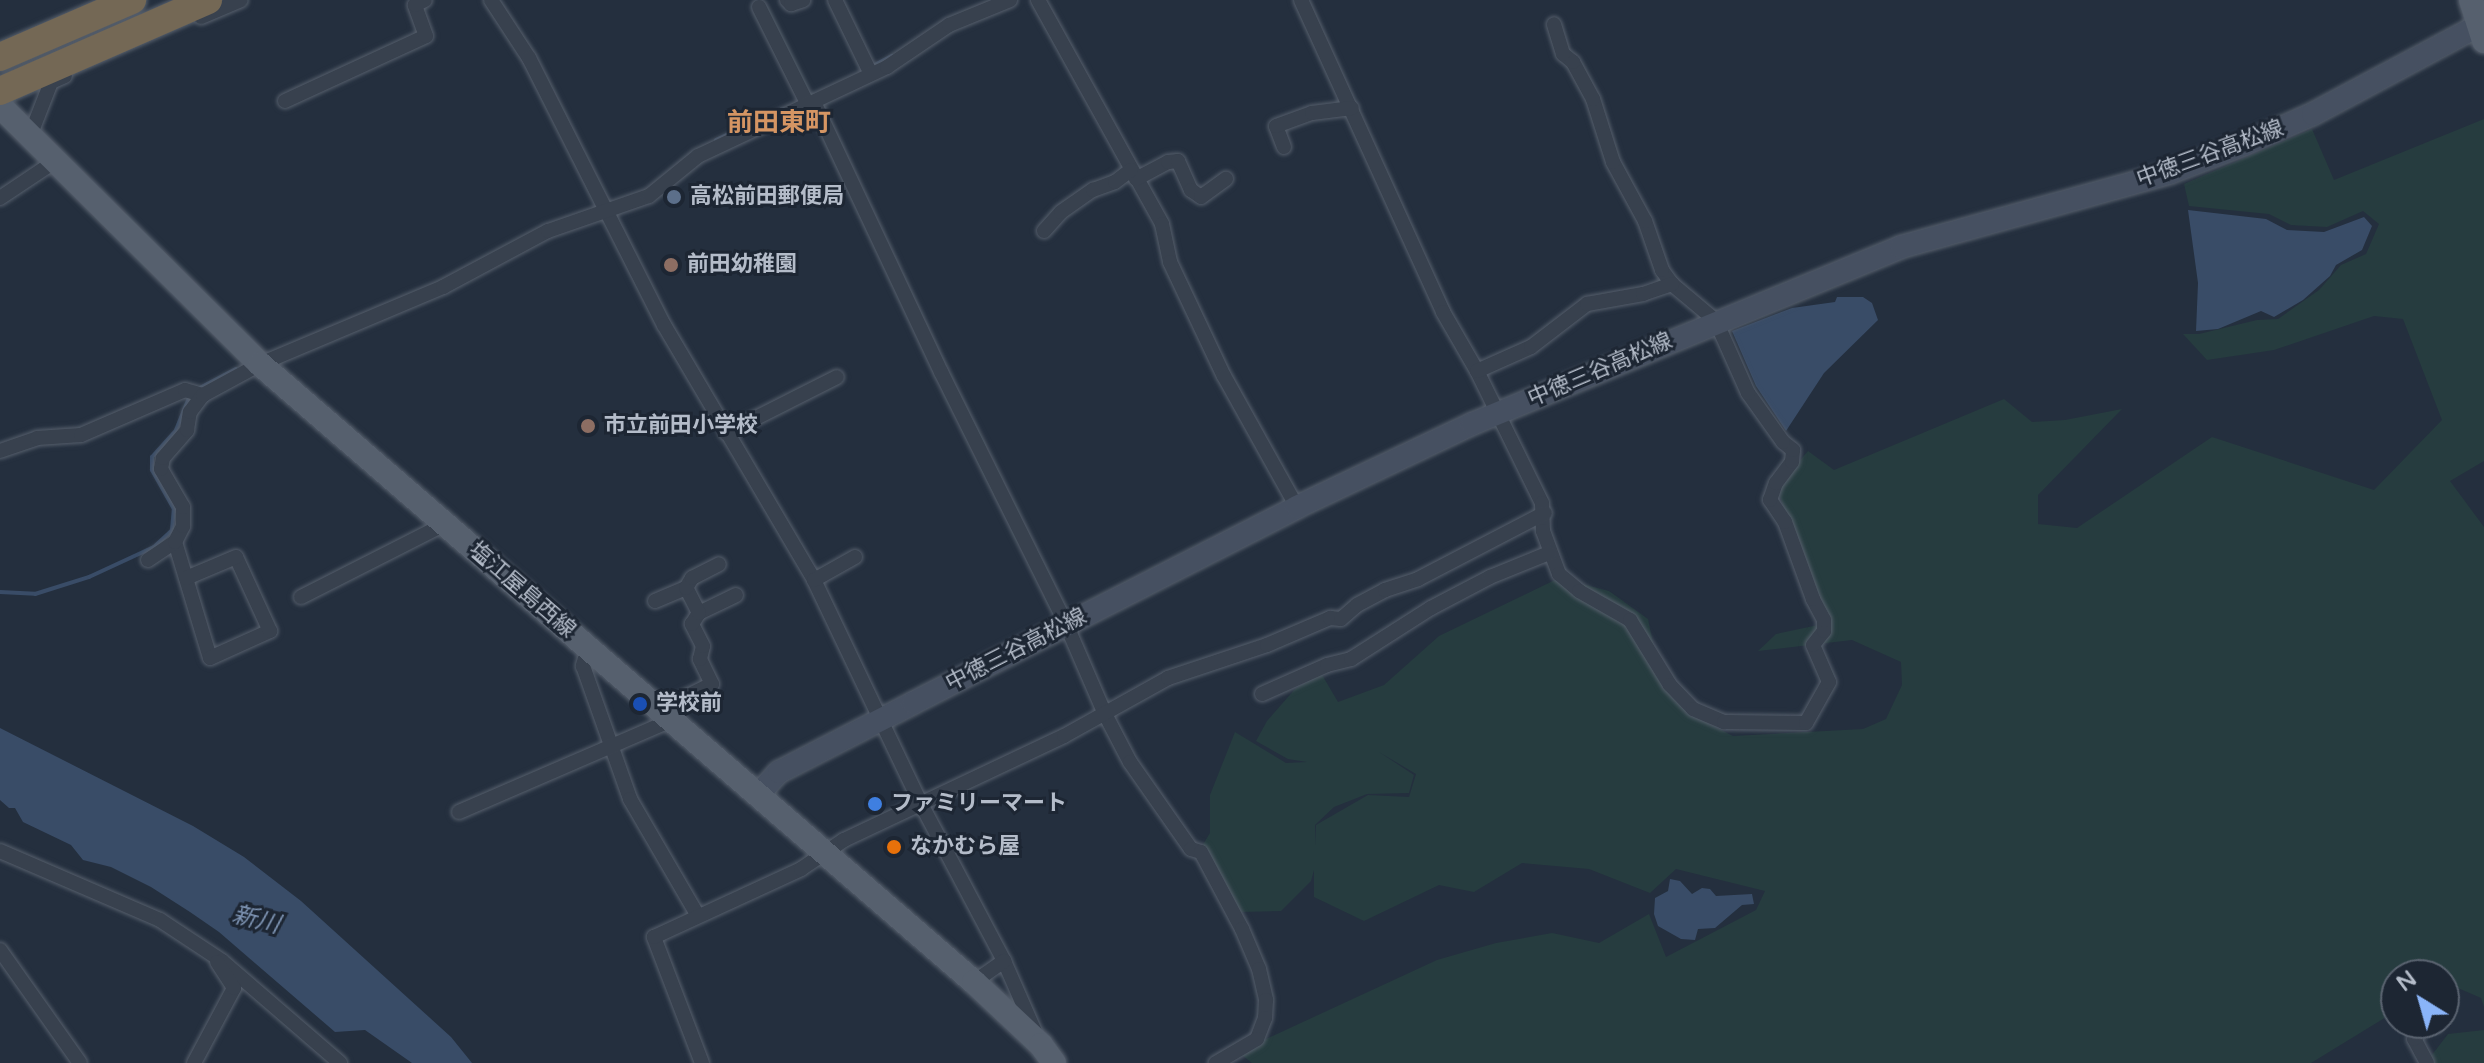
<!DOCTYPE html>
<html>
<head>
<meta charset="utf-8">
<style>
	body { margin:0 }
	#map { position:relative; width:2484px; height:1063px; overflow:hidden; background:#242f3e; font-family:"Varela Round","Noto Sans JP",sans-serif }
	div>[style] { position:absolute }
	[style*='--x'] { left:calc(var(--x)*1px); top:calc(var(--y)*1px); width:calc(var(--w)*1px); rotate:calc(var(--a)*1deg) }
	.green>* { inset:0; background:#263c3f }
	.water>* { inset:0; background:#394c67 }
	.stream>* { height:4px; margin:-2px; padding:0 2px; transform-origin:2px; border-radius:2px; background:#394c67 }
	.roads { filter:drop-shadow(0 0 2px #565f6c) drop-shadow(0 0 2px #565f6c) }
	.street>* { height:14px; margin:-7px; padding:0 7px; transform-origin:7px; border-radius:7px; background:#38414e }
	.secondary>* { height:22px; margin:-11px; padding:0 11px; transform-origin:11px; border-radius:11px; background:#465061 }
	.primary>* { height:24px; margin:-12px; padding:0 12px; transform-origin:12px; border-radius:12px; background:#56606e }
	.highway>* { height:28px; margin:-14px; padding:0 14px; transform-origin:14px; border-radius:14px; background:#746855 }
	.dots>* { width:22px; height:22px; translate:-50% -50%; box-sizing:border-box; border:4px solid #1d2633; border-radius:50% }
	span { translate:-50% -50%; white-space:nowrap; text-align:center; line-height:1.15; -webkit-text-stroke:6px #1d2633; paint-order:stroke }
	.street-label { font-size:22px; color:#b4bcc9 }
	.poi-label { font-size:22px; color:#b4bcc9; font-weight:700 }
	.left { translate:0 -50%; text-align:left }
	.water-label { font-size:24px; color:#7c92b1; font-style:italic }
	.quarter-label { font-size:26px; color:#d59563; font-weight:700 }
	.north { position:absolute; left:2380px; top:959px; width:80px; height:80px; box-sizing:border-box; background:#1d2633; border:2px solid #59626f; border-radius:50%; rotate:323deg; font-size:22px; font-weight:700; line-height:32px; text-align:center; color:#b4bcc9 }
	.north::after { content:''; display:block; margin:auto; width:28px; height:36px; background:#8ab4f8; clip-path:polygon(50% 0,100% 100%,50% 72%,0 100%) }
</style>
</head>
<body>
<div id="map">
	<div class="green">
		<div style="clip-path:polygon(evenodd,2484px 119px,2484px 461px,2450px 481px,2484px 527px,2484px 1007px,2481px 998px,2444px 982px,2444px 975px,2396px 975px,2396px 1011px,2311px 1063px,1252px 1063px,1238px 1052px,1437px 960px,1496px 943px,1552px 933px,1599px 943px,1649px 914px,1666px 957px,1756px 910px,1765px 891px,1676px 869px,1650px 893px,1589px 869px,1522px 863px,1474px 892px,1439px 885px,1364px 921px,1314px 897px,1314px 870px,1311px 881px,1281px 911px,1240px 912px,1202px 846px,1210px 833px,1210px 795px,1235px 732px,1286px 763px,1307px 762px,1288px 759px,1256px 741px,1267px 721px,1295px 689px,1321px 673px,1338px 702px,1384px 685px,1439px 636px,1559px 578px,1609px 591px,1648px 619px,1657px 661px,1688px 713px,1733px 736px,1863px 729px,1886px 719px,1902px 685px,1901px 662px,1852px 640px,1758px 651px,1776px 634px,1823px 624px,1777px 488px,1808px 451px,1834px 470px,2004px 399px,2032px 422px,2065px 420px,2122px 409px,2038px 495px,2038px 524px,2077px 528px,2212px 437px,2374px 490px,2442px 420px,2403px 319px,2374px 316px,2274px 350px,2207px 360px,2183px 334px,2199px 334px,2257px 320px,2278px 319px,2319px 290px,2341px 265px,2366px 254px,2379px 224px,2363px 211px,2327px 227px,2291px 225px,2269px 214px,2189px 206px,2184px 184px,2312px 129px,2334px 180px,2484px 119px,1379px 752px,1416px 774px,1409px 797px,1368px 795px,1316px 825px,1315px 846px,1315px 825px,1334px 807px,1367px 794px,1409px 793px,1414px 775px,1379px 752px)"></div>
		<div style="clip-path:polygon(2484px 1030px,2484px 1063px,2430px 1063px,2428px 1060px,2448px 1034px)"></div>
	</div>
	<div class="water">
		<div style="clip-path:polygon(2188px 210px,2266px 219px,2287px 230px,2324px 232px,2364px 217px,2372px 226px,2362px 250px,2336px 265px,2330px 276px,2303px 300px,2274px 317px,2261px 311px,2218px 329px,2196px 331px,2198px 283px)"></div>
		<div style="clip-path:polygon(1837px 297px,1863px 297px,1872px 303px,1878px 320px,1824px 373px,1786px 431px,1756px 386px,1732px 331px,1792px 308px,1835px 302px)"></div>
		<div style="clip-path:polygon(0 728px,193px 826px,244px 857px,301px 901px,451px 1037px,472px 1063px,412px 1063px,365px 1030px,335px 1032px,219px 932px,190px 912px,151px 887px,111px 867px,83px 860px,71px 845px,23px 822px,15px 808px,9px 808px,0 800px)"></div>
		<div style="clip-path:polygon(1670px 879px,1680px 881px,1692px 894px,1702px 888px,1710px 889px,1716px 896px,1752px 894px,1754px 904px,1742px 905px,1715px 928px,1698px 929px,1695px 940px,1681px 939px,1658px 926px,1654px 914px,1655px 898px,1668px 891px)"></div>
	</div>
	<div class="stream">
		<div style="--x:871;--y:67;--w:24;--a:-28"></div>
		<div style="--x:716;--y:140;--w:31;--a:-25"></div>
		<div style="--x:196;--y:390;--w:45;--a:-27.7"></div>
		<div style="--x:0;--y:592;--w:35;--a:3"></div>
		<div style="--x:35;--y:594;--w:57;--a:-17.5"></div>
		<div style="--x:89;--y:577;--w:72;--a:-24.8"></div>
		<div style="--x:154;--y:547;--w:25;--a:-43"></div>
		<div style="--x:172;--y:530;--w:21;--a:-85"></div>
		<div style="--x:174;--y:509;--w:45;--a:-119.4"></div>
		<div style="--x:152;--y:470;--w:13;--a:-90"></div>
		<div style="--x:152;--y:457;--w:36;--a:-48"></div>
		<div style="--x:176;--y:430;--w:37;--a:-68"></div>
	</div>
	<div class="roads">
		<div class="street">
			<div style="--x:491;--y:0;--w:69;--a:56.8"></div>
			<div style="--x:529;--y:58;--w:299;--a:63.2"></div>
			<div style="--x:664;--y:325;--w:296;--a:59.5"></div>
			<div style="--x:814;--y:580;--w:248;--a:64.5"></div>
			<div style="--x:921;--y:804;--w:178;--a:62.1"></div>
			<div style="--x:1004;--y:961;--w:80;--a:66.3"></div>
			<div style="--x:787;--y:0;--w:6;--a:45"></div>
			<div style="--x:791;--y:4;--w:13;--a:-18"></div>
			<div style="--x:835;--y:0;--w:82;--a:64.1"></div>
			<div style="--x:1038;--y:0;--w:256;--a:61"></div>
			<div style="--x:1162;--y:224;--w:39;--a:78"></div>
			<div style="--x:1170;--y:262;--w:126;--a:64.7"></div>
			<div style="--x:1224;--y:376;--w:150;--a:60.9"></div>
			<div style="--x:1301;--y:0;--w:343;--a:65.5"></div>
			<div style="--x:1443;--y:312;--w:68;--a:60"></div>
			<div style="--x:1477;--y:371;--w:147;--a:63.8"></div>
			<div style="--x:1542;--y:503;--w:28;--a:88"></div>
			<div style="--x:1543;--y:531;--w:46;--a:69.6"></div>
			<div style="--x:1559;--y:574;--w:26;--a:40"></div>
			<div style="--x:1579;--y:591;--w:59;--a:29.6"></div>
			<div style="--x:1630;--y:620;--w:76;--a:58.4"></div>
			<div style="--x:1670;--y:685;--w:33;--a:46"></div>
			<div style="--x:1693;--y:709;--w:34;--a:23"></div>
			<div style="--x:1724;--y:722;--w:82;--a:0.7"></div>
			<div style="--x:1806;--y:723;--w:47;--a:-60.7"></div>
			<div style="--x:1829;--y:682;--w:40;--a:-113.4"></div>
			<div style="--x:1813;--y:645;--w:18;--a:-52"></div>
			<div style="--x:1824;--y:631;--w:11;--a:-90"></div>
			<div style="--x:1824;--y:620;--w:24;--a:-118"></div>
			<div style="--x:1813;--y:599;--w:82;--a:-110"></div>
			<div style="--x:1785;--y:522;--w:27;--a:-124"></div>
			<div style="--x:1770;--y:500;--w:18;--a:-71"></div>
			<div style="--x:1776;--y:483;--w:26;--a:-53"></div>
			<div style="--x:1792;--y:462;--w:12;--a:-85"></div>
			<div style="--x:1793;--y:450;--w:13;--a:-141"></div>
			<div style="--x:1783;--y:442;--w:60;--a:-125.5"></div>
			<div style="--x:1748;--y:393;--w:79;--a:-114"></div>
			<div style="--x:1716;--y:321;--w:57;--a:-139.9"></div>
			<div style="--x:1672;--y:284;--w:17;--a:-126"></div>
			<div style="--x:1662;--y:270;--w:52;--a:-109.1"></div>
			<div style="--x:1645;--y:221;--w:67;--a:-118.5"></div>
			<div style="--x:1613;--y:162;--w:66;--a:-107.6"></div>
			<div style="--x:1593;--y:99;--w:42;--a:-118.4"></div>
			<div style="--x:1573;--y:62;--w:13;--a:-141"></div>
			<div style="--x:1563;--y:54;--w:31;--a:-107"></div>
			<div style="--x:759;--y:7;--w:110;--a:63.4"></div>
			<div style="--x:201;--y:17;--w:43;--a:-23"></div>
			<div style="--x:285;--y:101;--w:155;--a:-24.7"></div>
			<div style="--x:426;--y:36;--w:33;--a:-110"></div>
			<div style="--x:415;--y:5;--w:11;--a:-27"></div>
			<div style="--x:814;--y:102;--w:298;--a:64.8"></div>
			<div style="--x:941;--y:372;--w:281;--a:63.6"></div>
			<div style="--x:1066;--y:624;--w:98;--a:66.6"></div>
			<div style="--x:1105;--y:714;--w:54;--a:62.5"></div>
			<div style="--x:1130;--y:762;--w:106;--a:55"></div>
			<div style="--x:1191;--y:849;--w:10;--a:17"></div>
			<div style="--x:1201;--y:852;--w:87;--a:62"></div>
			<div style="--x:1242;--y:929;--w:43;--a:67"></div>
			<div style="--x:1259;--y:969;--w:32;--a:77"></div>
			<div style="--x:1266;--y:1000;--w:18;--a:93"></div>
			<div style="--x:1265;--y:1018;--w:22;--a:111"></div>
			<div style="--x:1257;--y:1039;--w:48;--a:149.7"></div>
			<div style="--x:30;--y:136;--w:58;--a:-68.7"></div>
			<div style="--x:51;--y:82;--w:15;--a:-23"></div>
			<div style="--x:1284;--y:147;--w:22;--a:-111"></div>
			<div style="--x:1276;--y:126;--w:38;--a:-20"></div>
			<div style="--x:1312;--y:113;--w:40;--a:-7.1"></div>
			<div style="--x:1136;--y:179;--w:36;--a:-28"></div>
			<div style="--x:1168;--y:162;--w:10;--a:-6"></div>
			<div style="--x:1178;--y:161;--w:32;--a:66"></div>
			<div style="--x:1191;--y:190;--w:12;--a:35"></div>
			<div style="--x:1201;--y:197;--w:31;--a:-36"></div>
			<div style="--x:0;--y:198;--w:65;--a:-33.7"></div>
			<div style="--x:1044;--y:231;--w:25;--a:-48"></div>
			<div style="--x:1061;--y:212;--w:39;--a:-35"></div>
			<div style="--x:1093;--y:190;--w:23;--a:-20"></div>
			<div style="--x:1115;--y:182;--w:20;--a:-37"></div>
			<div style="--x:1477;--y:371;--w:59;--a:-24"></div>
			<div style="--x:1531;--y:347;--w:71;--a:-37.5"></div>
			<div style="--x:1587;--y:304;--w:57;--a:-10.1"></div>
			<div style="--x:1643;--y:294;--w:31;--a:-19"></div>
			<div style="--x:726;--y:433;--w:124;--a:-26.8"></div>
			<div style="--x:0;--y:451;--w:39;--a:-19"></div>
			<div style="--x:37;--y:438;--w:44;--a:-3.9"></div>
			<div style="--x:81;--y:435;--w:113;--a:-23.4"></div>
			<div style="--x:185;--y:390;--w:19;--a:16"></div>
			<div style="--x:175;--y:542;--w:121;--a:73.2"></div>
			<div style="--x:210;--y:658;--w:66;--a:-24.2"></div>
			<div style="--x:270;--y:631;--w:81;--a:-114.7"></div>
			<div style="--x:236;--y:557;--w:54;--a:157.2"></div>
			<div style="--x:148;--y:560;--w:32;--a:-34"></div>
			<div style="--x:175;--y:542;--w:18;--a:-63"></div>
			<div style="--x:183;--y:526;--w:19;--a:-90"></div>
			<div style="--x:183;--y:507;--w:44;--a:-120.1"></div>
			<div style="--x:161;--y:469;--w:11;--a:-80"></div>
			<div style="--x:163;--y:458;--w:37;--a:-49"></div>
			<div style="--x:187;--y:430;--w:18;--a:-81"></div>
			<div style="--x:190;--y:412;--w:21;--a:-53"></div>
			<div style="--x:203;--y:395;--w:65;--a:-28.5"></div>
			<div style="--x:260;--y:364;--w:199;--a:-22.8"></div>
			<div style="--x:443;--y:287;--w:119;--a:-28.1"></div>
			<div style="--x:548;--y:231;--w:107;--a:-19.1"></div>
			<div style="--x:649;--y:196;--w:63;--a:-39.2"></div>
			<div style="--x:698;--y:156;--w:209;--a:-25.2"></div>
			<div style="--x:887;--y:67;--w:75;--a:-34.1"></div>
			<div style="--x:949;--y:25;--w:66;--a:-22.3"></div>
			<div style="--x:814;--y:580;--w:47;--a:-29.3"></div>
			<div style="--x:301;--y:597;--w:161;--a:-26.9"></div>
			<div style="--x:655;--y:601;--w:34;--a:-23"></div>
			<div style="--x:699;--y:613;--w:41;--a:-25.9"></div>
			<div style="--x:588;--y:648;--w:19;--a:106"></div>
			<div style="--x:583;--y:666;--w:141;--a:70.5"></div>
			<div style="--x:630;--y:799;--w:135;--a:59.8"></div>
			<div style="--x:1262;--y:694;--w:71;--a:-24"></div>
			<div style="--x:1327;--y:665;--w:25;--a:-14"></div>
			<div style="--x:1351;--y:659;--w:95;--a:-32.5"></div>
			<div style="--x:1431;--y:608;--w:67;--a:-27.7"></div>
			<div style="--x:1490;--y:577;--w:64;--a:-22.1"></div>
			<div style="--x:659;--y:710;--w:59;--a:-26.1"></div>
			<div style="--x:712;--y:684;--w:28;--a:-116"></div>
			<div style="--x:700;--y:659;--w:13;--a:-77"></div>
			<div style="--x:703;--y:646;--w:25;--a:-117"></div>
			<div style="--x:692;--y:624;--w:13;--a:-58"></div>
			<div style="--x:699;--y:613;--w:28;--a:-117"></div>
			<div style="--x:686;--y:588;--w:12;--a:-59"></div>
			<div style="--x:692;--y:578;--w:30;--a:-27"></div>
			<div style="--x:459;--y:812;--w:232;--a:-23.4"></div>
			<div style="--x:0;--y:851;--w:174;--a:23.3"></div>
			<div style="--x:160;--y:920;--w:74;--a:33.5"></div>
			<div style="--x:222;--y:961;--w:156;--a:40.8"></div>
			<div style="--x:0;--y:950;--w:138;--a:54.7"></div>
			<div style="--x:974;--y:982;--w:37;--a:-35"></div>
			<div style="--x:194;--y:1063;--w:85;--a:-61.9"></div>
			<div style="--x:234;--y:988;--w:31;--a:-123"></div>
			<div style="--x:702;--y:1063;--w:135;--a:-110.9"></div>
			<div style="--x:654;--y:937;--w:162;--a:-24.8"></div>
			<div style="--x:801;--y:869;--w:52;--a:-34"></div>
			<div style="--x:844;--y:840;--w:243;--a:-25.3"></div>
			<div style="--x:1064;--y:736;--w:119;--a:-29.1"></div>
			<div style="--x:1168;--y:678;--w:104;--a:-18.4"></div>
			<div style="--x:1267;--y:645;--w:69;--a:-23.2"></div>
			<div style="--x:1330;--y:618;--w:11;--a:5"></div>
			<div style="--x:1341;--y:619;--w:21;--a:-41"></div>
			<div style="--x:1357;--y:605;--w:32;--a:-28"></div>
			<div style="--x:1385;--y:590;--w:35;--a:-18"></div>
			<div style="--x:1418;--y:579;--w:143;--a:-27.5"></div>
			<div style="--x:2427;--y:1063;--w:27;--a:-118"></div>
			<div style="--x:2414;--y:1039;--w:18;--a:-52"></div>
			<div style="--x:2425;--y:1025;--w:11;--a:0"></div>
		</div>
		<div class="secondary">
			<div style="--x:758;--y:795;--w:31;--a:-48"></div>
			<div style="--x:779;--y:772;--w:151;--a:-27.2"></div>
			<div style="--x:913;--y:703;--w:431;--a:-27"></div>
			<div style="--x:1297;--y:507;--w:194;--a:-25.4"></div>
			<div style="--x:1472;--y:424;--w:464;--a:-22.4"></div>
			<div style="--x:1901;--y:247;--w:278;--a:-15.4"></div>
			<div style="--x:2169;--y:173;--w:81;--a:-20.9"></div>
			<div style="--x:2245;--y:144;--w:74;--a:-23.8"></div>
			<div style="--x:2313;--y:114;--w:187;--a:-28.1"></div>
		</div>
		<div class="primary">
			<div style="--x:2471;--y:0;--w:43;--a:72.4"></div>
			<div style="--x:0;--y:106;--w:366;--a:44.8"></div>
			<div style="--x:260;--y:364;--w:944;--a:40.88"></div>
			<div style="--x:974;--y:982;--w:92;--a:43.2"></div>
			<div style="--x:1041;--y:1045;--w:22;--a:54"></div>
		</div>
		<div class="highway">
			<div style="--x:0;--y:57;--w:144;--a:-23.4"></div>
			<div style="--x:0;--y:91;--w:227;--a:-23.6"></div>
		</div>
	</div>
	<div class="dots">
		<div style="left:674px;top:197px;background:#5c6f8a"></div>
		<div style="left:671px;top:265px;background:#8d6e63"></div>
		<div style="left:588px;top:426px;background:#8d6e63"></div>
		<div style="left:640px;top:704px;background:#1a4fb4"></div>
		<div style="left:875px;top:804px;background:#3f7fe0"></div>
		<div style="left:894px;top:847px;background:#e8710a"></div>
	</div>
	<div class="street-label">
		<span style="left:2210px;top:154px;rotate:-20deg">中徳三谷高松線</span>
		<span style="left:1600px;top:370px;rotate:-23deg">中徳三谷高松線</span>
		<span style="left:522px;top:590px;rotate:41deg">塩江屋島西線</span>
		<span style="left:1016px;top:650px;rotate:-27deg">中徳三谷高松線</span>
	</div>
	<div class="poi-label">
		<span class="left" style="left:690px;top:197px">高松前田郵便局</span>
		<span class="left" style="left:687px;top:265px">前田幼稚園</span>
		<span class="left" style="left:604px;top:426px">市立前田小学校</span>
		<span class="left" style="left:656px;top:704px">学校前</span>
		<span class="left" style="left:891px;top:804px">ファミリーマート</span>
		<span class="left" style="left:910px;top:847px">なかむら屋</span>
	</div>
	<div class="water-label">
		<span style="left:256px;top:920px;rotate:14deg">新川</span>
	</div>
	<div class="quarter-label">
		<span style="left:779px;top:123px">前田東町</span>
	</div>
	<div class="north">N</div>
</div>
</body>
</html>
